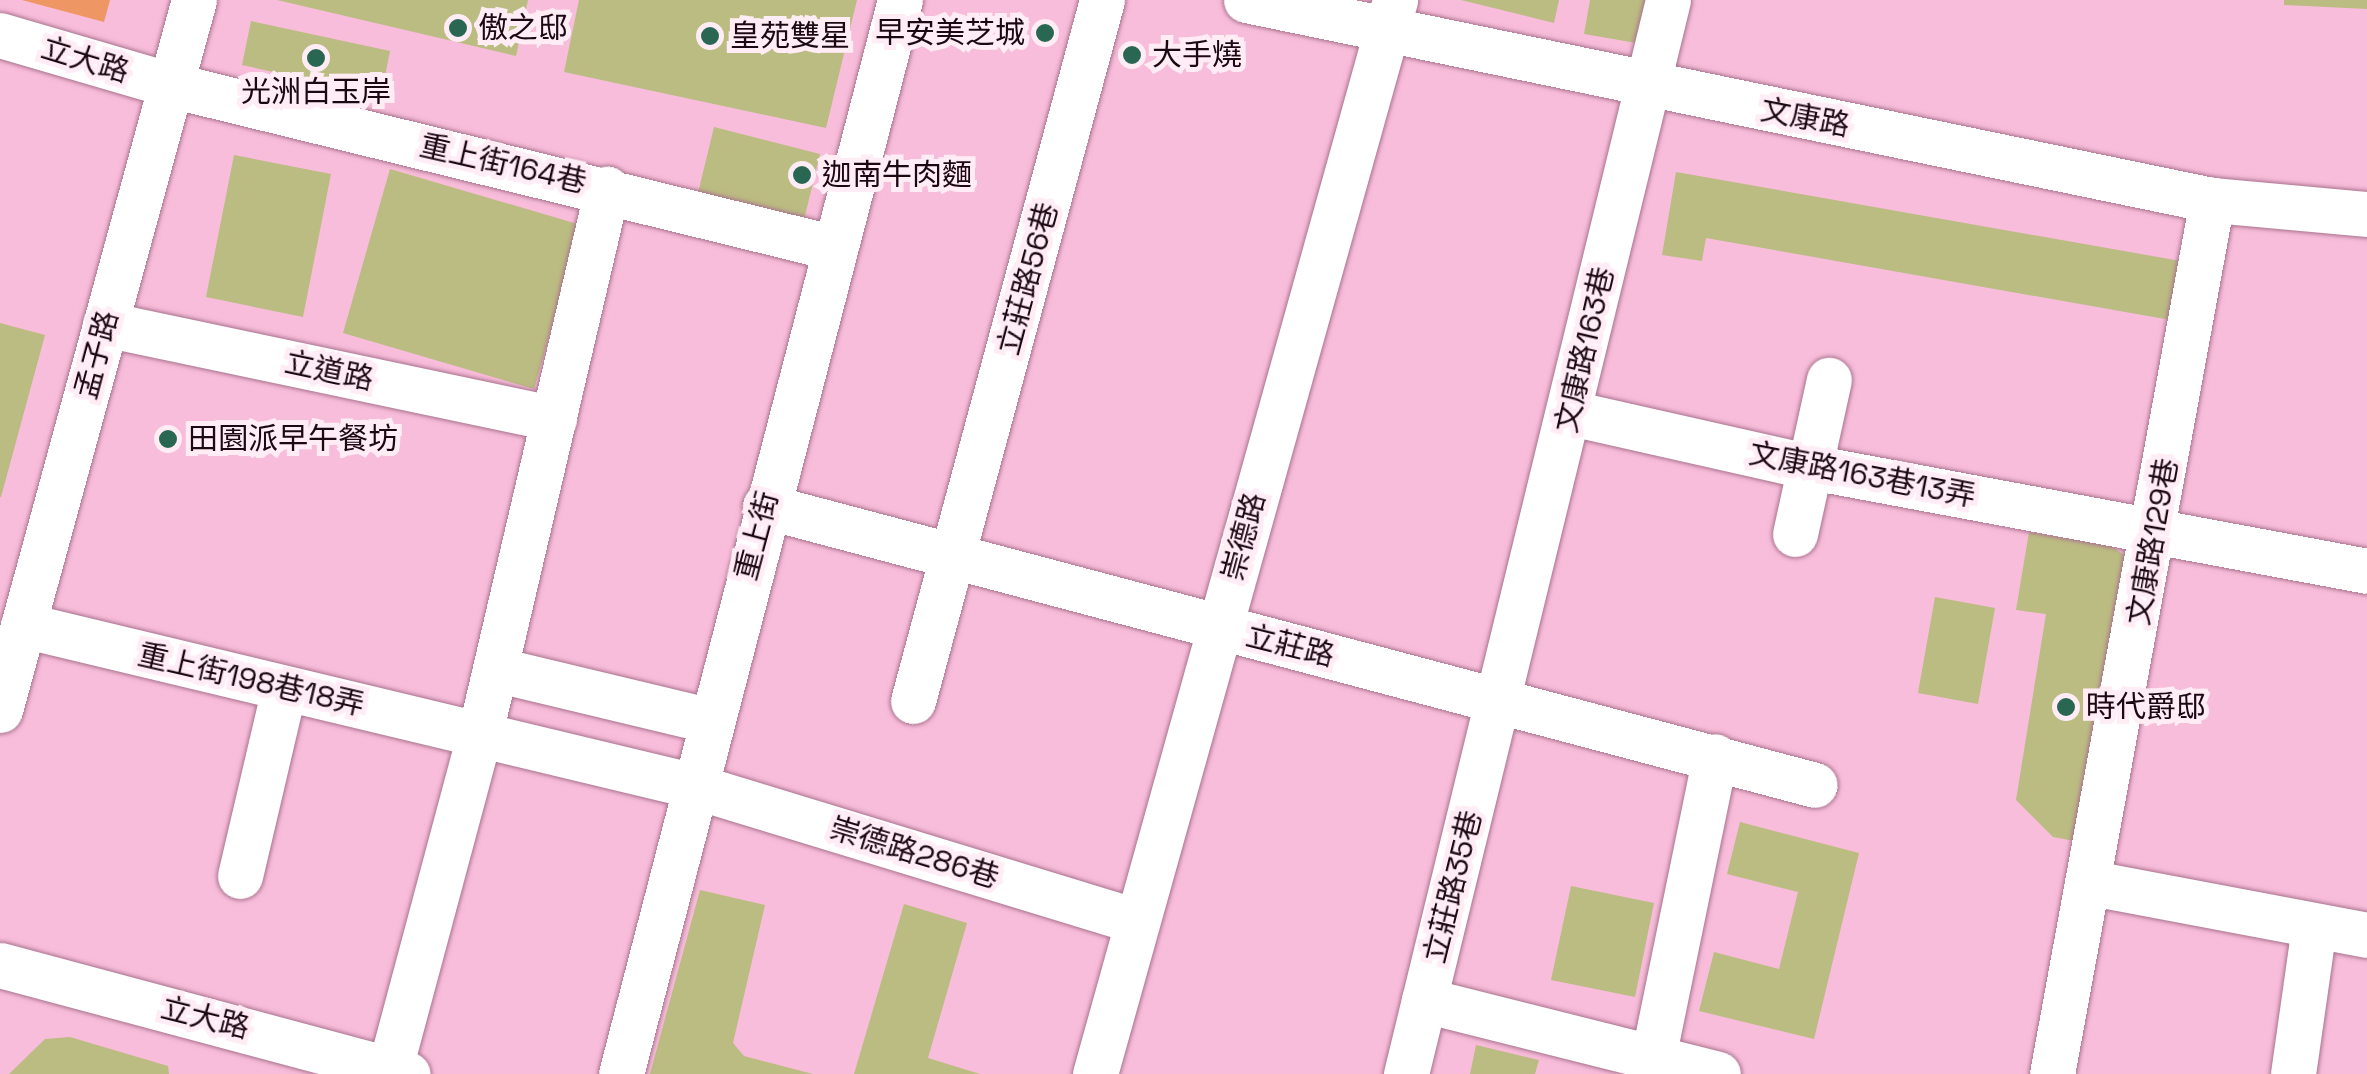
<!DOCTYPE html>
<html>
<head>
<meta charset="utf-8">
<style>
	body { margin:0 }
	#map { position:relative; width:2367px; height:1074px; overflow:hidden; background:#f8bdda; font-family:"Space Grotesk","Noto Sans TC",sans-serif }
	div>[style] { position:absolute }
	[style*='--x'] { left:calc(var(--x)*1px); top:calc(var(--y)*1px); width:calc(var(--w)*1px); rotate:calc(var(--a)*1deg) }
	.green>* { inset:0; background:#ef9665 }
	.building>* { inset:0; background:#bbbc82 }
	.roads { filter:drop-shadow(0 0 2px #a9738e) drop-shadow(0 0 2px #a9738e) }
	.minor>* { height:45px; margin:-22.5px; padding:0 22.5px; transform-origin:22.5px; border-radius:22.5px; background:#fff }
	.dots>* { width:28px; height:28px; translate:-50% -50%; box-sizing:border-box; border:5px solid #ffecf5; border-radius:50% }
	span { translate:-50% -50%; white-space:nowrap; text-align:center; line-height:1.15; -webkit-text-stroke:10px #ffecf5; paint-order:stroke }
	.poi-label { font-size:30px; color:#1c0813 }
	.left { translate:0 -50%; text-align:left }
	.right { translate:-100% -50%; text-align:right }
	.street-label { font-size:30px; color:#1c0813 }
</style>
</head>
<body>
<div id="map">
	<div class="green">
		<div style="clip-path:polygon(22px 0,110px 0,104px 22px)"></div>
	</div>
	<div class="building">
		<div style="clip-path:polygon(277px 0,528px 0,516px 56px)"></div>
		<div style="clip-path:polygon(579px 0,857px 0,826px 128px,564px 72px)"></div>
		<div style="clip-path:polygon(1461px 0,1559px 0,1554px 23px)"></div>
		<div style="clip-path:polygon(1590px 0,1650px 0,1642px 44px,1584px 34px)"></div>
		<div style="clip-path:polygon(2284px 0,2367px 0,2367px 9px,2284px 5px)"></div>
		<div style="clip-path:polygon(251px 21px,390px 51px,381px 96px,242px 65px)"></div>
		<div style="clip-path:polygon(714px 127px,820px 154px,803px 224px,697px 197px)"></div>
		<div style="clip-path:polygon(234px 155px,331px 174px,303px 317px,206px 297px)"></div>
		<div style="clip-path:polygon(390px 169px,581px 225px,534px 389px,343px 333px)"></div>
		<div style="clip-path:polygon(1676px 172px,2192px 263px,2182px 322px,1706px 238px,1702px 261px,1662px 255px)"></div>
		<div style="clip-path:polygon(0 323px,45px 335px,1px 497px,0 497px)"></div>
		<div style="clip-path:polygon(2029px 532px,2111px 546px,2127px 557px,2080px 842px,2053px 837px,2016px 800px,2046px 614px,2016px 610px)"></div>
		<div style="clip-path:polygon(1935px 597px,1995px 608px,1978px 704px,1918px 693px)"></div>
		<div style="clip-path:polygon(1740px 822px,1859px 853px,1814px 1039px,1699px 1011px,1714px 952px,1779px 969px,1798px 892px,1727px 874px)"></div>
		<div style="clip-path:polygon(1571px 886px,1654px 903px,1635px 997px,1551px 980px)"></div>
		<div style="clip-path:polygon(700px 890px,765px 905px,733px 1043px,744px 1056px,813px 1074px,650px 1074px)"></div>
		<div style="clip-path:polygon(904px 904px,967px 923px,928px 1058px,980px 1074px,854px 1074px)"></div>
		<div style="clip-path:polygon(70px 1037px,168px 1066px,169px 1074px,9px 1074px,45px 1039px)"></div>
		<div style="clip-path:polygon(1476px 1045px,1539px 1060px,1535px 1074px,1470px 1074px)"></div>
	</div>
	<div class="roads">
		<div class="minor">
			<div style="--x:1246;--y:0;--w:986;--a:11.7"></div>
			<div style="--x:2212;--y:200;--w:156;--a:5.2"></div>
			<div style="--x:0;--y:35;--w:178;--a:16.3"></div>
			<div style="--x:171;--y:85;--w:684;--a:13.79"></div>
			<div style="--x:105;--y:324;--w:459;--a:11.9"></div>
			<div style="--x:1571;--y:413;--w:246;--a:12.7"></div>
			<div style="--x:1811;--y:467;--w:566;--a:10.59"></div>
			<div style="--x:765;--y:506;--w:1086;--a:14.88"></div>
			<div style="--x:1795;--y:534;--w:158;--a:-77.6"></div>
			<div style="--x:23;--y:625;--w:687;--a:13.47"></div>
			<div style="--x:691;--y:785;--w:466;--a:17"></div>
			<div style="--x:495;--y:669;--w:219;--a:13.5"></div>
			<div style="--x:913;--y:701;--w:726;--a:-74.91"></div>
			<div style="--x:0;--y:710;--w:736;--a:-74.72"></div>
			<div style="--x:240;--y:876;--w:193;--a:-76.8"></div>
			<div style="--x:2092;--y:883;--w:280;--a:10.7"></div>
			<div style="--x:0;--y:965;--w:422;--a:15"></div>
			<div style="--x:1424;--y:1000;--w:303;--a:14.1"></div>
			<div style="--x:1653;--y:1058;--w:308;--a:-78.4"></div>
			<div style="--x:390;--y:1068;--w:347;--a:-75"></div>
			<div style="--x:480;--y:733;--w:559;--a:-76.86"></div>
			<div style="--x:621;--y:1074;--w:1110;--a:-75.44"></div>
			<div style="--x:1095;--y:1074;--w:1115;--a:-74.39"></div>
			<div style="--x:1406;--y:1074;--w:1105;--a:-76.29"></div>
			<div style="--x:2052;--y:1074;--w:889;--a:-79.63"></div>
			<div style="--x:2293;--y:1074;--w:149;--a:-81.9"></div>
		</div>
	</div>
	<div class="dots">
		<div style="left:458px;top:28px;background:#2a6753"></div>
		<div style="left:1045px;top:33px;background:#2a6753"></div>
		<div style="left:710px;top:36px;background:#2a6753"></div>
		<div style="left:1132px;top:55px;background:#2a6753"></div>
		<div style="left:316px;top:58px;background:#2a6753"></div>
		<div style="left:802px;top:175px;background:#2a6753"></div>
		<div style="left:168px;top:439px;background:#2a6753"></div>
		<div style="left:2066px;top:707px;background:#2a6753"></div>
	</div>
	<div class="poi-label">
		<span class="left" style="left:478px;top:28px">傲之邸</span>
		<span class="right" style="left:1025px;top:33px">早安美芝城</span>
		<span class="left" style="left:730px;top:36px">皇苑雙星</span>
		<span class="left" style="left:1152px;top:55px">大手燒</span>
		<span style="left:316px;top:92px">光洲白玉岸</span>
		<span class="left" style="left:822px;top:175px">迦南牛肉麵</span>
		<span class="left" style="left:188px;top:439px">田園派早午餐坊</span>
		<span class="left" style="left:2086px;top:707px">時代爵邸</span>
	</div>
	<div class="street-label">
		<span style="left:85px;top:60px;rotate:17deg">立大路</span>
		<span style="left:1805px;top:118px;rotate:11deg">文康路</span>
		<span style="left:503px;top:164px;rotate:13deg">重上街164巷</span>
		<span style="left:1028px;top:279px;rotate:-75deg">立莊路56巷</span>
		<span style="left:1585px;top:350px;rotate:-77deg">文康路163巷</span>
		<span style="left:97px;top:355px;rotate:-75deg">孟子路</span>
		<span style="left:329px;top:371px;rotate:12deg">立道路</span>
		<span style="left:1862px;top:475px;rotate:11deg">文康路163巷13弄</span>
		<span style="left:757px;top:536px;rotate:-75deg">重上街</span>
		<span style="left:1244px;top:537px;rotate:-75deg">崇德路</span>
		<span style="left:2153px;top:542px;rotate:-80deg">文康路129巷</span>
		<span style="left:1290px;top:646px;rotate:14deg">立莊路</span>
		<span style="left:251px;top:680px;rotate:13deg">重上街198巷18弄</span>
		<span style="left:914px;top:853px;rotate:17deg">崇德路286巷</span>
		<span style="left:1453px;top:887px;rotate:-76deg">立莊路35巷</span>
		<span style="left:205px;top:1018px;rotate:14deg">立大路</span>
	</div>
</div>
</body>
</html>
